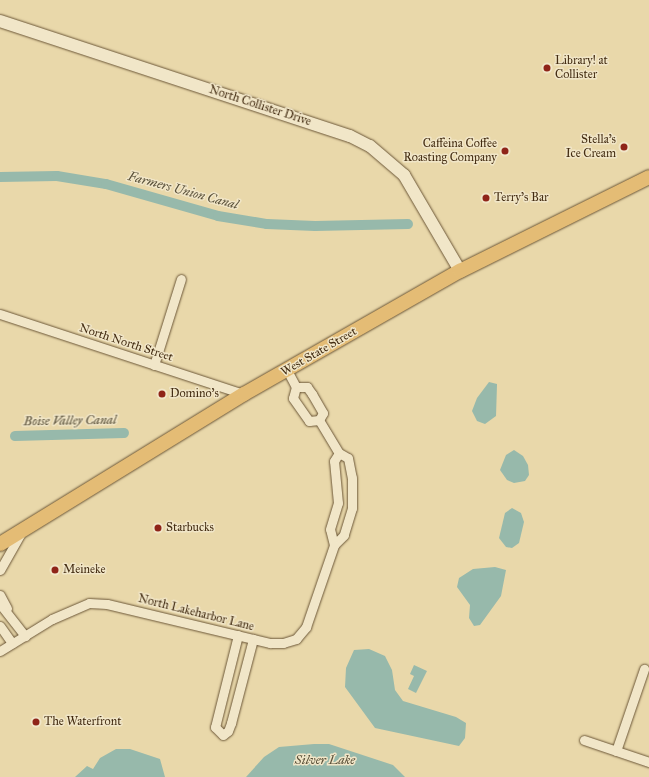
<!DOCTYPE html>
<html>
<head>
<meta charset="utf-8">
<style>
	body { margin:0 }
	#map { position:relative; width:649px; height:777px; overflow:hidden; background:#e9d8aa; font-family:"IM FELL Great Primer",serif }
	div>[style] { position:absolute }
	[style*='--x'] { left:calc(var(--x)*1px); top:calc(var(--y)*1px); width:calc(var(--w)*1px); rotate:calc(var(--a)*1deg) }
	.water>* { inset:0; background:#97b9ab }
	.canal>* { height:10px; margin:-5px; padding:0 5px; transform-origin:5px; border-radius:5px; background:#97b9ab }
	.roads { filter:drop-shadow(0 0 1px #6c5738) drop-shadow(0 0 1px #6c5738) }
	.street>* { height:9px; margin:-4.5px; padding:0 4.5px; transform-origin:4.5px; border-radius:4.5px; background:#f1e6c8 }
	.secondary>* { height:12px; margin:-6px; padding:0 6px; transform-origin:6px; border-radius:6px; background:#f1e6c8 }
	.primary>* { height:14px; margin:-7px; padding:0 7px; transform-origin:7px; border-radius:7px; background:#e4bc75 }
	.dots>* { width:11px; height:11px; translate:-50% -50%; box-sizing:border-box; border:2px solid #f1e6c8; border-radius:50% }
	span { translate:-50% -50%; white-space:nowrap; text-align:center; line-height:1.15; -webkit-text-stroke:3px #f1e6c8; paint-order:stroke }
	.poi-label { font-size:12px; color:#432c12 }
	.left { translate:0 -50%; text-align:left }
	.right { translate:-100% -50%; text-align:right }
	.street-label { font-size:12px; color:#432c12 }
	.water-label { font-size:13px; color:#584f38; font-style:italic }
</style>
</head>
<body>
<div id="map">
	<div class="water">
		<div style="clip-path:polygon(489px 382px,497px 384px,496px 416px,485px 424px,477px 421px,472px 411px,477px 398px)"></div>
		<div style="clip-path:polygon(514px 450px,523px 456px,528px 465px,529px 475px,525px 481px,514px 483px,507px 480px,500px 470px,506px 455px)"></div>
		<div style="clip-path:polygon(512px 508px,521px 513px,524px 522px,519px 543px,512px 548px,506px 547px,499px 538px,505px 513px)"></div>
		<div style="clip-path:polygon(495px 567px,506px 570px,501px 596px,480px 625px,474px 626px,469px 618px,470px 605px,457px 587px,459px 578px,473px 569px)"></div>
		<div style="clip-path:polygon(369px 649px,385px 656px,392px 670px,395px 690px,403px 701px,456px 717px,466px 723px,465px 738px,459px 746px,375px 728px,345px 687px,346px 668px,354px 650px)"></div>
		<div style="clip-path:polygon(414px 665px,427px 671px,416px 693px,408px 689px,414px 676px,410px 674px)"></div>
		<div style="clip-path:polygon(314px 744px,329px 744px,393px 765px,405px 777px,246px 777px,264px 757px,279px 747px)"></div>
		<div style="clip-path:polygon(116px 749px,130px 749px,160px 759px,165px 777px,75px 777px,87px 766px,93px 769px,100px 758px)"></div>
	</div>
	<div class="canal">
		<div style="--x:0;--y:177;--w:57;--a:-1"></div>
		<div style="--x:57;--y:176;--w:50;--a:9.3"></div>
		<div style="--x:106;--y:184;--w:116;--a:15.9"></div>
		<div style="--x:218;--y:216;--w:50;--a:9.3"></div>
		<div style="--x:267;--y:224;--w:48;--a:2.4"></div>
		<div style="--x:315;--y:226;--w:93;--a:-1.2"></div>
		<div style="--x:15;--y:436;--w:109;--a:-1.6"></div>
	</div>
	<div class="roads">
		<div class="street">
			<div style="--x:0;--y:314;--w:257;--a:18.2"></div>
			<div style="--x:154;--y:365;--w:90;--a:-72.6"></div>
			<div style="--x:287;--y:370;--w:19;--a:62"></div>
			<div style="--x:296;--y:387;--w:11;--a:0"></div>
			<div style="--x:307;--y:387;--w:9;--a:54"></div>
			<div style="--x:312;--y:394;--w:22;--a:60"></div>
			<div style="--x:323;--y:413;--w:8;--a:120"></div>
			<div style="--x:319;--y:420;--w:10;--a:174"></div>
			<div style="--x:309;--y:421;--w:28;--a:-125"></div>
			<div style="--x:293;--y:398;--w:11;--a:-75"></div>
			<div style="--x:319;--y:420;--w:39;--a:59"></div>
			<div style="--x:339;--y:453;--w:10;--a:29"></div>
			<div style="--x:348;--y:458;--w:20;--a:79"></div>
			<div style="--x:352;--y:478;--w:30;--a:90"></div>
			<div style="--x:352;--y:508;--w:28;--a:107"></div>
			<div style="--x:344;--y:535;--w:14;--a:135"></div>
			<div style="--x:334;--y:545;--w:16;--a:-104"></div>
			<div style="--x:330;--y:529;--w:27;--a:-73"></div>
			<div style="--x:338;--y:503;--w:42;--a:-95.4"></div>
			<div style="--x:334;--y:461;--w:9;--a:-58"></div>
			<div style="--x:0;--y:570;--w:43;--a:-60.4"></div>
			<div style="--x:0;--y:595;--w:15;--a:62"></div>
			<div style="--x:0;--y:604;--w:41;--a:52"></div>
			<div style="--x:0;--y:626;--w:21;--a:55"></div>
			<div style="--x:238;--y:635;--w:95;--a:104"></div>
			<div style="--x:215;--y:727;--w:11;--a:45"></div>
			<div style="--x:223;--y:735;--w:6;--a:-39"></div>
			<div style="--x:228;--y:731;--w:9;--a:-69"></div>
			<div style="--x:231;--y:723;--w:87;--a:-75.3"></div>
			<div style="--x:0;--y:651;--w:61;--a:-31.6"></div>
			<div style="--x:52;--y:619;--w:40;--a:-23.4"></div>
			<div style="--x:89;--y:603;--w:18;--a:3"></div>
			<div style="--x:107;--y:604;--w:168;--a:13.5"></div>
			<div style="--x:270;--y:643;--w:13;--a:0"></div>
			<div style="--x:283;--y:643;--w:14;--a:-17"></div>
			<div style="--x:296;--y:639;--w:16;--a:-50"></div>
			<div style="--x:306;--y:627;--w:87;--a:-71.1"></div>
			<div style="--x:584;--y:740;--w:69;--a:18.7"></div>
			<div style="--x:616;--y:751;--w:87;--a:-71.1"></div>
		</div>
		<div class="secondary">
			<div style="--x:0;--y:21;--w:368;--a:18.2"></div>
			<div style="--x:350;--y:136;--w:22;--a:27"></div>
			<div style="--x:370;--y:146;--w:45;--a:40.5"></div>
			<div style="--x:404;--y:175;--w:111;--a:59.7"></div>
		</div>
		<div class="primary">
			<div style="--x:0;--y:544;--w:286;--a:-31.6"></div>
			<div style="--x:244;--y:394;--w:249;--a:-29.7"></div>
			<div style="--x:460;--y:271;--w:211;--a:-26.4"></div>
		</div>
	</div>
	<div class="dots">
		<div style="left:547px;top:68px;background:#8f2418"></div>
		<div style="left:624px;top:147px;background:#8f2418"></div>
		<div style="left:505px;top:151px;background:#8f2418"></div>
		<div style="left:486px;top:198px;background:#8f2418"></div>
		<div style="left:162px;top:394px;background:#8f2418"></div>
		<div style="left:158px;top:528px;background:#8f2418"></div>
		<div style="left:55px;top:570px;background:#8f2418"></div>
		<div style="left:36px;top:722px;background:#8f2418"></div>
	</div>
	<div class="poi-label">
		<span class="left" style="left:555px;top:68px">Library! at<br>Collister</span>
		<span class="right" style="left:616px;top:147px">Stella's<br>Ice Cream</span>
		<span class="right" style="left:497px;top:151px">Caffeina Coffee<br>Roasting Company</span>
		<span class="left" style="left:494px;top:198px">Terry's Bar</span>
		<span class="left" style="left:170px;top:394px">Domino's</span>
		<span class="left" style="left:166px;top:528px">Starbucks</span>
		<span class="left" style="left:63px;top:570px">Meineke</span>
		<span class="left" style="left:44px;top:722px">The Waterfront</span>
	</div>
	<div class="street-label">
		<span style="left:260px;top:106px;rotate:18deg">North Collister Drive</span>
		<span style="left:126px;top:343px;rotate:18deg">North North Street</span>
		<span style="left:319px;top:352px;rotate:-30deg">West State Street</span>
		<span style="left:196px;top:613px;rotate:14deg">North Lakeharbor Lane</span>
	</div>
	<div class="water-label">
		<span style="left:183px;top:191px;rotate:15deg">Farmers Union Canal</span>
		<span style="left:70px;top:421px;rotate:-1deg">Boise Valley Canal</span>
		<span style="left:325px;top:760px">Silver Lake</span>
	</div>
</div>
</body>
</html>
